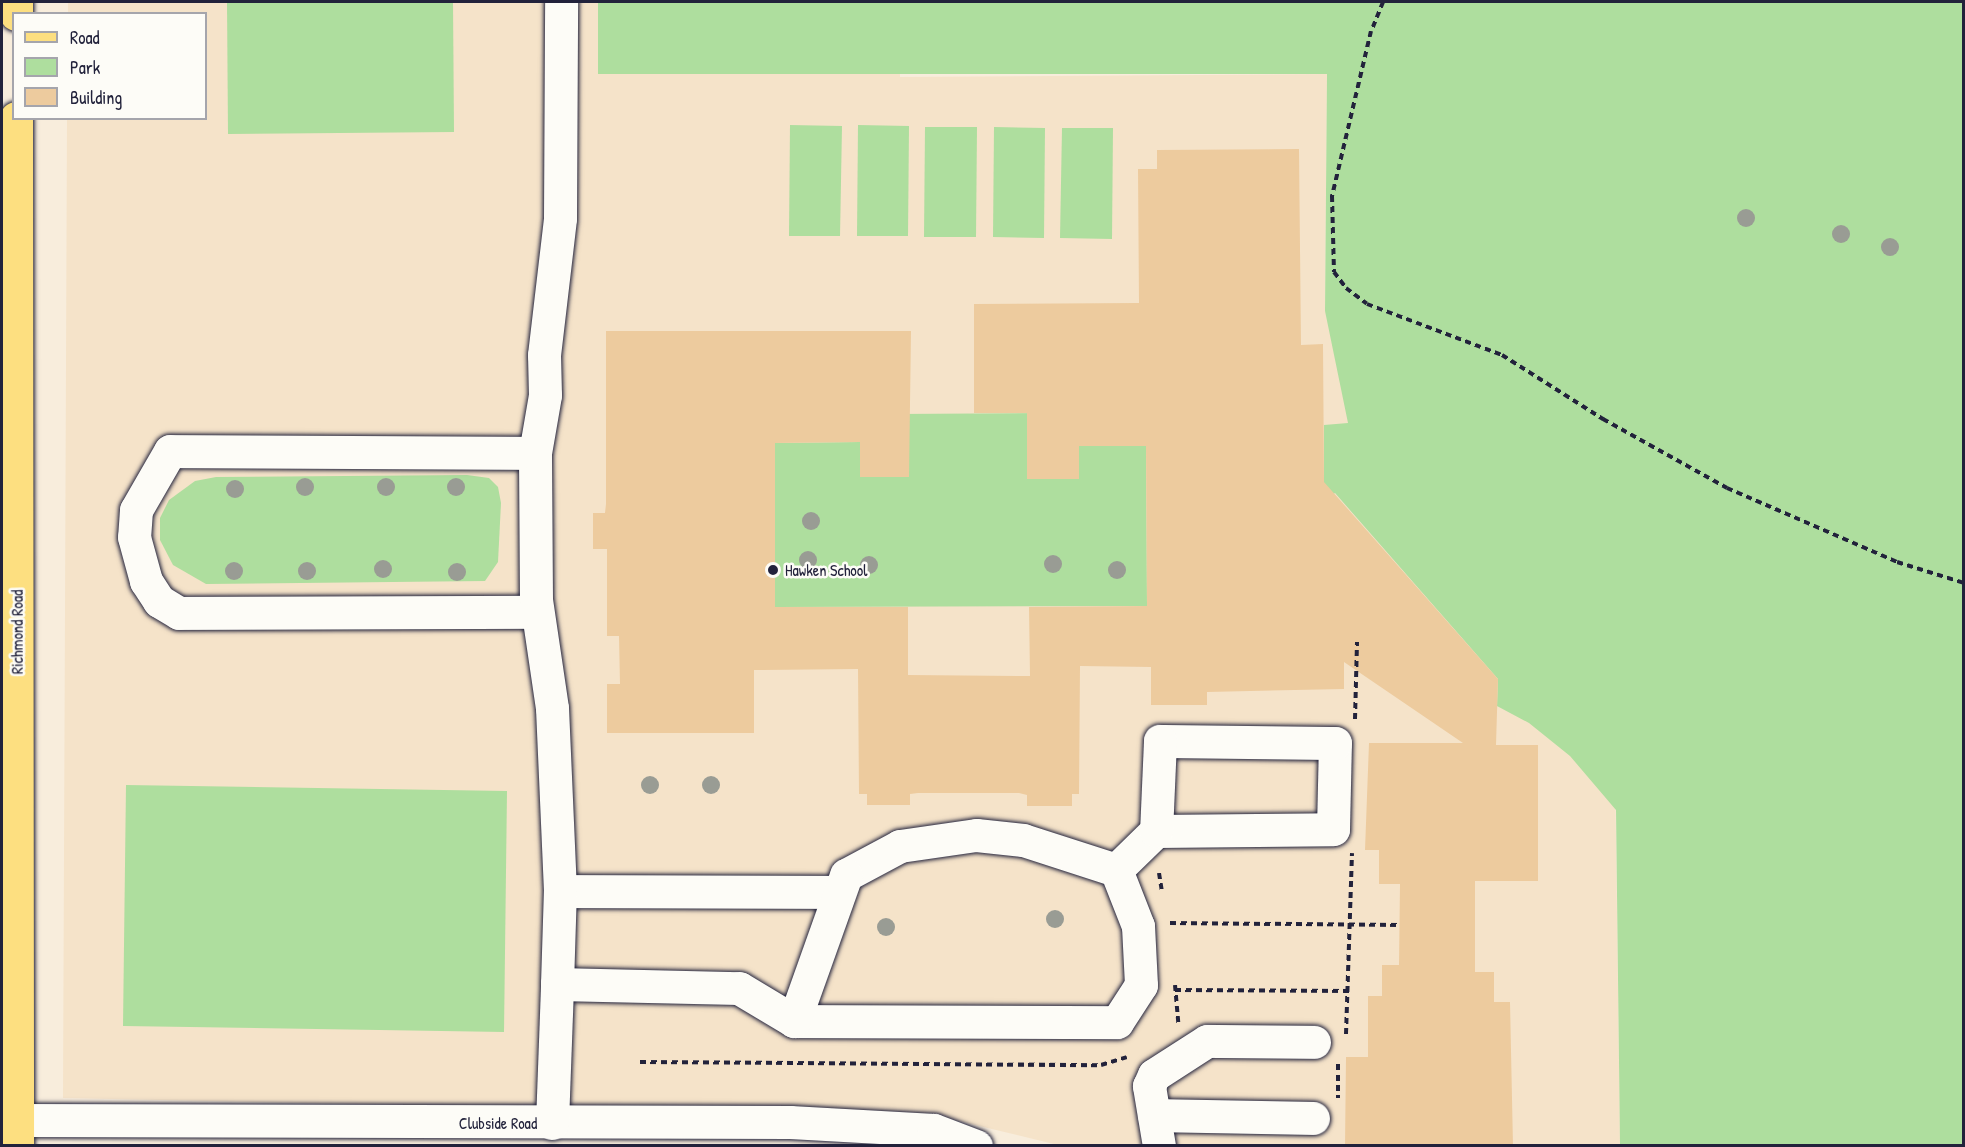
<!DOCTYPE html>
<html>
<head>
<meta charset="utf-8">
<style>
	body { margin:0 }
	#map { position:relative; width:1965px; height:1147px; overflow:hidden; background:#f8eddc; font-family:"Patrick Hand",sans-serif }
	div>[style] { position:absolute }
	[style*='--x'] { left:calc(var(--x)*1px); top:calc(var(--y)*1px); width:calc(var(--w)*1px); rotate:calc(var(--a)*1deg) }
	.built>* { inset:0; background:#f5e3c9 }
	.green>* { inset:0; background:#aede9e }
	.building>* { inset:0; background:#edcb9e }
	.path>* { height:4px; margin-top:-2px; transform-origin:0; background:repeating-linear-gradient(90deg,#22223b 0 6px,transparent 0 10.5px) }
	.roads { filter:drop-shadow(0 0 2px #22223b) drop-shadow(0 0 2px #22223b) }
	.minor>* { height:33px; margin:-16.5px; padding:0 16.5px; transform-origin:16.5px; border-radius:16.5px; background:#fdfcf7 }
	.major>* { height:33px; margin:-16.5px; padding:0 16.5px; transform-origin:16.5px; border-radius:16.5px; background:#fddf80 }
	.trees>* { width:18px; height:18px; margin:-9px; border-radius:50%; background:#999c94 }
	.dots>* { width:16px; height:16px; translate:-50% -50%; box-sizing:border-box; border:3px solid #fdfcf7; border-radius:50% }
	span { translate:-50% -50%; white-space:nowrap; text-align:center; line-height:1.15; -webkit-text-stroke:5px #fdfcf7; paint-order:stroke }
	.poi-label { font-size:16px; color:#22223b }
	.left { translate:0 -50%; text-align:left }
	.street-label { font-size:16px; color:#22223b }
	.frame { position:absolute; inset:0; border:3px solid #22223b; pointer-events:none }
	.legend { position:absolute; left:12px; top:12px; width:195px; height:108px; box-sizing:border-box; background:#fdfcf7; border:2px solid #a5a5ac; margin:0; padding:8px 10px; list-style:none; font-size:18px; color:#22223b }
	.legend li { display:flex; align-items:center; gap:12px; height:30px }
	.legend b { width:30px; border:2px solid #a5a5ac }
</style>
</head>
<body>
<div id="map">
	<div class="built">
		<div style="clip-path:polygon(68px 2px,901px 2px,900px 77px,1327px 74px,1325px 311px,1614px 681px,1620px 1145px,1062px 1146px,938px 1116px,63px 1098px,67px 119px,206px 118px,206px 14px,68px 13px)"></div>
	</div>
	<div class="green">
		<div style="clip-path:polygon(227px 2px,453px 2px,454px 132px,228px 134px)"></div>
		<div style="clip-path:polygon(598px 2px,1963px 2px,1963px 1145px,1620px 1145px,1616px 810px,1570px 756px,1529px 723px,1497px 706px,1498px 679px,1335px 493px,1326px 500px,1314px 500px,1324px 480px,1324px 425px,1348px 423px,1325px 311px,1327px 74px,598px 74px)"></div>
		<div style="clip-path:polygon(790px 125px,842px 126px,840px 236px,789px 236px)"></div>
		<div style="clip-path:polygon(858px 125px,909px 126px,908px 236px,857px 236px)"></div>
		<div style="clip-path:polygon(925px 127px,977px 127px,976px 237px,924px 237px)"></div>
		<div style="clip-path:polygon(994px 127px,1045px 128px,1044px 238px,993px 237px)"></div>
		<div style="clip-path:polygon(1062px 128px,1113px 128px,1112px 239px,1060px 238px)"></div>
		<div style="clip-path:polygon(1041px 413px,1079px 446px,1146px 446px,1147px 606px,775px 607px,775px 443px,860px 442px,860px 477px,909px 477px,909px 428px,895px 414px)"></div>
		<div style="clip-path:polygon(467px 475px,489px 478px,498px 487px,501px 503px,498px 562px,485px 581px,206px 584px,173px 565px,160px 540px,160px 518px,169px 500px,195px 481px,216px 477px)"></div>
		<div style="clip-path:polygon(126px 785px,507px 791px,504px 1032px,123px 1026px)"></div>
	</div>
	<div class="building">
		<div style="clip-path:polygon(1299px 149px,1301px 345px,1323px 344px,1324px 482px,1498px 679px,1496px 745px,1538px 745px,1538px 881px,1475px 881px,1475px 972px,1494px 972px,1494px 1002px,1510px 1002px,1513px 1146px,1345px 1146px,1346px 1057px,1368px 1057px,1368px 996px,1382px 996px,1382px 965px,1399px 965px,1400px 884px,1379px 884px,1379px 850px,1365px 850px,1369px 743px,1463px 743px,1344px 662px,1344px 689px,1207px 692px,1207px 705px,1151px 705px,1151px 667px,1080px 666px,1079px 794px,1072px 794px,1072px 806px,1027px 806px,1027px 795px,1019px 793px,918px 793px,910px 794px,910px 805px,867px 805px,867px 794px,859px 794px,858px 669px,754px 670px,754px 733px,607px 733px,607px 684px,620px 684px,619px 636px,607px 636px,607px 549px,593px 549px,593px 513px,605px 513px,606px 504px,606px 331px,911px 331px,909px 477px,860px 477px,860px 442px,775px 443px,775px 607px,908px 607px,908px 675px,1030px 676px,1029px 607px,1147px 606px,1146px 446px,1079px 446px,1079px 479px,1027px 479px,1027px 413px,974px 413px,974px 304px,1139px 303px,1138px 169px,1157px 169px,1157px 150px)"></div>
	</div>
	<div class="path">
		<div style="--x:1383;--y:2;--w:31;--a:112"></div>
		<div style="--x:1371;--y:31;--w:170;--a:103.3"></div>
		<div style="--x:1332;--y:196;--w:76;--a:88.5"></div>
		<div style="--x:1334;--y:272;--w:20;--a:53"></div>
		<div style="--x:1346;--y:288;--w:26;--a:37"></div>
		<div style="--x:1367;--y:304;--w:144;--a:20.7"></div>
		<div style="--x:1502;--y:355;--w:120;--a:32.4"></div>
		<div style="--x:1603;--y:419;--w:142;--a:29.1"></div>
		<div style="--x:1727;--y:488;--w:185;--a:23.5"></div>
		<div style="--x:1897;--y:562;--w:70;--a:17.4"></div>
		<div style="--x:1355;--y:719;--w:77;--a:-88.5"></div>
		<div style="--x:1159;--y:873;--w:19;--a:81"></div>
		<div style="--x:1170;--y:923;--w:230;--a:0.5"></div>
		<div style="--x:1175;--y:985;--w:38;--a:85"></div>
		<div style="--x:1175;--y:990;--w:175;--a:0.3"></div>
		<div style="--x:1346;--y:1034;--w:181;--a:-88.1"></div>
		<div style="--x:640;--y:1062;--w:461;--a:0.4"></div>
		<div style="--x:1101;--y:1065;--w:27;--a:-17"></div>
		<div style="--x:1338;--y:1064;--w:34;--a:90"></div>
	</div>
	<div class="roads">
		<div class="minor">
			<div style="--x:535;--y:453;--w:365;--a:-179.7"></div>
			<div style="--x:170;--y:451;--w:68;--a:120"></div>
			<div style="--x:136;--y:510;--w:27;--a:94"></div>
			<div style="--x:134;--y:537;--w:46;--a:74.7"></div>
			<div style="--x:146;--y:581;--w:24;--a:57"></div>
			<div style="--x:159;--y:601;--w:23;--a:31"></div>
			<div style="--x:179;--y:613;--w:358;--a:-0.2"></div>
			<div style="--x:1116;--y:870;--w:56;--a:-44.3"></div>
			<div style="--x:1156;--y:831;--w:177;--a:-0.6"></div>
			<div style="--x:1333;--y:829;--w:86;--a:-88.7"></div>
			<div style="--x:1335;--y:743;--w:175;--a:-179.3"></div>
			<div style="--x:1160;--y:741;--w:90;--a:92.5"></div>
			<div style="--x:560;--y:891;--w:279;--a:0.2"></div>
			<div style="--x:557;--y:984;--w:93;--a:-88.2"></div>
			<div style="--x:560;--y:891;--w:183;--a:-92.5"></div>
			<div style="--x:552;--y:708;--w:109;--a:-98.4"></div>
			<div style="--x:536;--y:600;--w:147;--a:-90.4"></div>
			<div style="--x:535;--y:453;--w:59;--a:-80.2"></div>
			<div style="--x:545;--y:395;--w:40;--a:-91.4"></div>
			<div style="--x:544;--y:355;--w:138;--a:-83.3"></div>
			<div style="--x:560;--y:218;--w:216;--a:-89.7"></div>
			<div style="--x:1154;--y:1115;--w:159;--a:1.1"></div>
			<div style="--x:17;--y:1120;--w:773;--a:0.15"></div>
			<div style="--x:790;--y:1122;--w:144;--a:3.2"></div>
			<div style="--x:934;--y:1130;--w:45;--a:20.9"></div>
			<div style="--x:552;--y:1123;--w:139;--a:-87.9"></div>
			<div style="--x:557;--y:984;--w:182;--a:1.3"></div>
			<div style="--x:739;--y:988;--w:64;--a:31"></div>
			<div style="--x:794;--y:1021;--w:323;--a:0.2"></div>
			<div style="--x:1117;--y:1022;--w:44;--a:-57"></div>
			<div style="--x:1141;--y:985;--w:59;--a:-92.9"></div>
			<div style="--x:1138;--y:926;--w:60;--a:-111.4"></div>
			<div style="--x:1116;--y:870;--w:98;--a:-162.1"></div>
			<div style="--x:1023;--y:840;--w:47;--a:-173.9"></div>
			<div style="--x:976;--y:835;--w:77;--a:171.8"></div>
			<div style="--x:900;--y:846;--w:61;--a:151.8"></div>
			<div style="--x:846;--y:875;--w:155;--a:109.6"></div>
			<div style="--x:1159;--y:1146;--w:61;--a:-99.5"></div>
			<div style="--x:1149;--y:1086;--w:12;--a:-66"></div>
			<div style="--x:1154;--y:1075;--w:63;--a:-32.7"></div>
			<div style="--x:1207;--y:1041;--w:107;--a:0.5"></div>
		</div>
		<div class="major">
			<div style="--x:16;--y:2;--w:12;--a:90"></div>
			<div style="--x:16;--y:118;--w:1028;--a:89.94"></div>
		</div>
	</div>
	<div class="trees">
		<div style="left:1746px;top:218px"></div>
		<div style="left:1841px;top:234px"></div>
		<div style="left:1890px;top:247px"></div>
		<div style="left:305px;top:487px"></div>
		<div style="left:386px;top:487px"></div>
		<div style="left:456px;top:487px"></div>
		<div style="left:235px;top:489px"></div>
		<div style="left:811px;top:521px"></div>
		<div style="left:808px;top:560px"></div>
		<div style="left:1053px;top:564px"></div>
		<div style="left:869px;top:565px"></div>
		<div style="left:383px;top:569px"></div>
		<div style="left:1117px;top:570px"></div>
		<div style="left:234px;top:571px"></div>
		<div style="left:307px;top:571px"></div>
		<div style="left:457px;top:572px"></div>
		<div style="left:650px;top:785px"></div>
		<div style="left:711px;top:785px"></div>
		<div style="left:1055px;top:919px"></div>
		<div style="left:886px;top:927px"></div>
	</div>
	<div class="dots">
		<div style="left:773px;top:570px;background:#22223b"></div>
	</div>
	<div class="poi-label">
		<span class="left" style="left:785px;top:570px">Hawken School</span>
	</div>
	<div class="street-label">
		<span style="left:17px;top:632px;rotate:-90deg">Richmond Road</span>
		<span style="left:498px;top:1123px">Clubside Road</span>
	</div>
	<div class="frame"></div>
	<ul class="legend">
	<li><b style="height:8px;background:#fddf80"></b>Road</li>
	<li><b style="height:16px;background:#aede9e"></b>Park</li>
	<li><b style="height:16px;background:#edcb9e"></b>Building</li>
	</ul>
</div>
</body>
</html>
